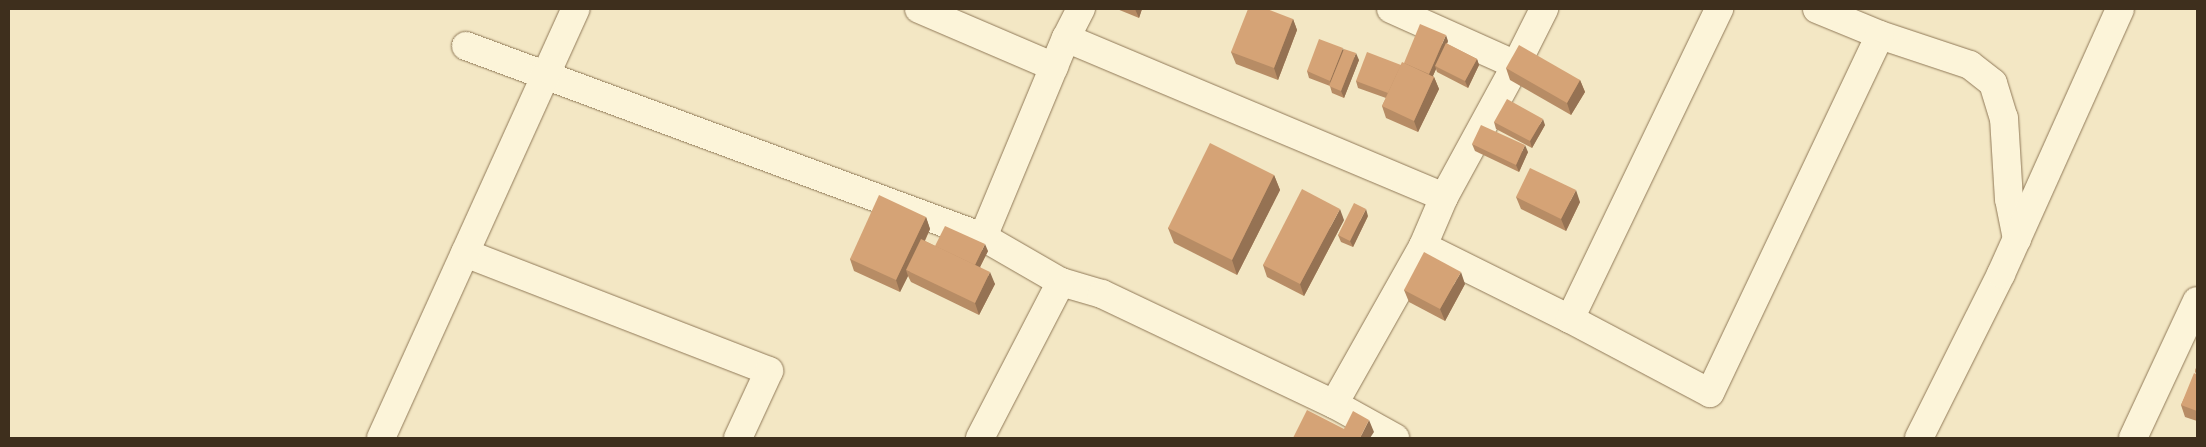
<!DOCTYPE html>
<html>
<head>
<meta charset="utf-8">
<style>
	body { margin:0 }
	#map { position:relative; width:2206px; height:447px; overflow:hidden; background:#f3e7c4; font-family:Merriweather,serif }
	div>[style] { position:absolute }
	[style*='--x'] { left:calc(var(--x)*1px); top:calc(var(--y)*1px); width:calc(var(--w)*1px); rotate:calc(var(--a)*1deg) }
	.roads { filter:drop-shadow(0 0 1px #907958) drop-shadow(0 0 1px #907958) }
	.street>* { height:28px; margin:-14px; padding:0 14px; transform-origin:14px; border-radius:14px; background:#fcf4d9 }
	.wall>* { inset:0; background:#b78c65 }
	.shaded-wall>* { inset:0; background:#957253 }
	.building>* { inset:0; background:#d5a376 }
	span { translate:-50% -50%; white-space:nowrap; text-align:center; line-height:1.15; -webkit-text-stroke:4px #f9f1d5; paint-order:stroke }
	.frame { position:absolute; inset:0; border:10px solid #3e2f1d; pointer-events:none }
</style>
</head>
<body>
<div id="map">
	<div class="roads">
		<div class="street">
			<div style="--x:919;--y:9;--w:147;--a:23.2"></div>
			<div style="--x:1391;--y:9;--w:137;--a:24.1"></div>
			<div style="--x:1817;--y:9;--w:68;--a:22.4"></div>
			<div style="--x:1880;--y:35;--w:95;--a:18.4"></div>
			<div style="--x:1970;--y:65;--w:29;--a:38"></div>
			<div style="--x:1993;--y:83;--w:37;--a:73"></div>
			<div style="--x:2004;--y:118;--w:81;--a:86.5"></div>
			<div style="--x:2009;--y:199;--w:41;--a:78.7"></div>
			<div style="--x:1066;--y:38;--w:410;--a:22.8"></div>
			<div style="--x:466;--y:46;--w:551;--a:20.28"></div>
			<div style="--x:983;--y:237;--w:90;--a:30"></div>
			<div style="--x:1061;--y:282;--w:43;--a:16.3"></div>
			<div style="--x:1102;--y:294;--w:257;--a:25.4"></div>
			<div style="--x:1334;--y:404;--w:70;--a:29.1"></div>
			<div style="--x:983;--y:237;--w:216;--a:-67.4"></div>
			<div style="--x:1066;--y:38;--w:33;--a:-63"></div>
			<div style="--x:1423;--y:246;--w:164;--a:26.4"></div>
			<div style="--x:1570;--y:319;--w:158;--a:27.9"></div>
			<div style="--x:1710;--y:393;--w:396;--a:-64.6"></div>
			<div style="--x:465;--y:253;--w:326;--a:21.2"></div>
			<div style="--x:769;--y:371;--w:74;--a:114.8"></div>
			<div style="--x:1570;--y:319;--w:344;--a:-64.3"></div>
			<div style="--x:1334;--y:404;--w:181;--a:-60.6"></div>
			<div style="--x:1423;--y:246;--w:53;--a:-66.8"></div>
			<div style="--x:1444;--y:197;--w:150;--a:-61.4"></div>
			<div style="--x:1516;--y:65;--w:63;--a:-63.4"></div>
			<div style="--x:381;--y:438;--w:471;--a:-65.6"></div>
			<div style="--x:980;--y:438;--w:176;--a:-62.6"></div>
			<div style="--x:1919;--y:438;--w:183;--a:-63.4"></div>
			<div style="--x:2001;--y:274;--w:290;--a:-65.8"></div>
			<div style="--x:2133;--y:438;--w:151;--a:-65"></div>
		</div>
	</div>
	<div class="wall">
		<div style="clip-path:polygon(1117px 9px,1142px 9px,1139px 18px)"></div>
		<div style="clip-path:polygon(1293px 19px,1297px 30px,1278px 80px,1236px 64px,1231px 52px)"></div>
		<div style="clip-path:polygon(1448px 41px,1447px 44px,1477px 59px,1479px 65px,1468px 88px,1437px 72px,1436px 69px,1433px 76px,1434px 77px,1439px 89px,1418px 132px,1386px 118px,1382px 106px,1386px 98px,1358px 88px,1356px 81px,1401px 65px)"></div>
		<div style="clip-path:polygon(1343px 50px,1359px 60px,1344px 98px,1332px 93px,1330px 86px,1309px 78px,1307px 71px)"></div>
		<div style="clip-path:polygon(1506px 68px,1580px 80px,1585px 92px,1571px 115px,1510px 80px)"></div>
		<div style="clip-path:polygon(1494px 122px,1545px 125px,1532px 148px,1496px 129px)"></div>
		<div style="clip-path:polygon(1472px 144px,1528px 152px,1519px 172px,1475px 151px)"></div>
		<div style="clip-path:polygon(1274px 175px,1280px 190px,1237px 275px,1174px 243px,1168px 228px)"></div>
		<div style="clip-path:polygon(1516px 197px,1580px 202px,1566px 231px,1521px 209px)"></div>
		<div style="clip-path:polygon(1368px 216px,1353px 247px,1341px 242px,1338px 235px)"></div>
		<div style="clip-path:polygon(926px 217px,930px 229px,925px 241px,935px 246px,988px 251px,980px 267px,995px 284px,979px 315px,911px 282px,908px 276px,900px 292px,854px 271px,850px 259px)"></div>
		<div style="clip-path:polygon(1344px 220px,1304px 296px,1267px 277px,1263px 265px)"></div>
		<div style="clip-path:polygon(1465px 284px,1445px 321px,1409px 302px,1404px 290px)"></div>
		<div style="clip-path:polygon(2197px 365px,2197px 421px,2185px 417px,2181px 405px,2196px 374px,2195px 371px)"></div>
	</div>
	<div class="shaded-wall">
		<div style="clip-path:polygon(1135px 9px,1142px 9px,1139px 18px)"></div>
		<div style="clip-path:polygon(1293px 19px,1297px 30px,1278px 80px,1274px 68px)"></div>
		<div style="clip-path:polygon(1446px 35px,1448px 41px,1437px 67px,1435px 66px,1436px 69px,1431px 80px,1429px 74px)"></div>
		<div style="clip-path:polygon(1343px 48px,1345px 54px,1332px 87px,1330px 81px)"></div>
		<div style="clip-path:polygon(1356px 53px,1359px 60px,1344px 98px,1341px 91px)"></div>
		<div style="clip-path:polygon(1477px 59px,1479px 65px,1468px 88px,1465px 81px)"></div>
		<div style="clip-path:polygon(1434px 77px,1439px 89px,1418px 132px,1414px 121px)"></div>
		<div style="clip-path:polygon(1580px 80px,1585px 92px,1571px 115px,1567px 103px)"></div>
		<div style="clip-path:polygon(1543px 119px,1545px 125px,1532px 148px,1530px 141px)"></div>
		<div style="clip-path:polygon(1525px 145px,1528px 152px,1519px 172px,1516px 165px)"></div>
		<div style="clip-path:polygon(1274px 175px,1280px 190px,1237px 275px,1232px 260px)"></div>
		<div style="clip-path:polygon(1576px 190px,1580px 202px,1566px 231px,1561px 219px)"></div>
		<div style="clip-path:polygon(1340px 209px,1344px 220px,1304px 296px,1300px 284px)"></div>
		<div style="clip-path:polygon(1366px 209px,1368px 216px,1353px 247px,1350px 241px)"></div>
		<div style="clip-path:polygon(926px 217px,930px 229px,910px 272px,906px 270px,908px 276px,900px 292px,896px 280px)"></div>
		<div style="clip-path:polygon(985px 244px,988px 251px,977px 273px,974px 267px)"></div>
		<div style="clip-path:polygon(990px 272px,995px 284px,979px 315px,975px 303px)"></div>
		<div style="clip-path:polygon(1461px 272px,1465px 284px,1445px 321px,1440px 309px)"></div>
		<div style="clip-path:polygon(1369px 420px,1374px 432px,1370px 438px,1360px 438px)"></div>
	</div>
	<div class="building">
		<div style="clip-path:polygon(1248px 9px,1267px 9px,1293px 19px,1274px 68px,1231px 52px)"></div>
		<div style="clip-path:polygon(1420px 24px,1446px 35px,1429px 74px,1404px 63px)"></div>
		<div style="clip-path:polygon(1319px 39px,1343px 48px,1330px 81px,1307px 71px)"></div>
		<div style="clip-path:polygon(1446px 43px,1477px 59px,1465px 81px,1435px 66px)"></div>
		<div style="clip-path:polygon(1519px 45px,1580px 80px,1567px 103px,1506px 68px)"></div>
		<div style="clip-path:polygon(1344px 49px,1356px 53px,1341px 91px,1329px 86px)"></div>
		<div style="clip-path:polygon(1367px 52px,1401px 65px,1388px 93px,1356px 81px)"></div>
		<div style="clip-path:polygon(1402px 62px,1434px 77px,1414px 121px,1382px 106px)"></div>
		<div style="clip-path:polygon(1507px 99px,1543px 119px,1530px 141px,1494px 122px)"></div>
		<div style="clip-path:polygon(1481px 125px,1525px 145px,1516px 165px,1472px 144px)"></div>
		<div style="clip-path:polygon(1210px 143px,1274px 175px,1232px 260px,1168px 228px)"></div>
		<div style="clip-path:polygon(1530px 168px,1576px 190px,1561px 219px,1516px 197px)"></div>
		<div style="clip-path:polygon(1302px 189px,1340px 209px,1300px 284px,1263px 265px)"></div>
		<div style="clip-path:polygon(879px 195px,926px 217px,896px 280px,850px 259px)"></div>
		<div style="clip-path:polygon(1354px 203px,1366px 209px,1350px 241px,1338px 235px)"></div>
		<div style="clip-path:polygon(945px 226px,985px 244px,975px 265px,935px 246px)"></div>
		<div style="clip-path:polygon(921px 239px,990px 272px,975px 303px,906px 270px)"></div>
		<div style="clip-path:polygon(1424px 252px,1461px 272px,1440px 309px,1404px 290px)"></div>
		<div style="clip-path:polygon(2197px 365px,2197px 372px,2195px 371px)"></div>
		<div style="clip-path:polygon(2194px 373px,2197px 375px,2197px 411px,2181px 405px)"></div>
		<div style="clip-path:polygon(1307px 410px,1344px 429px,1353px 411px,1369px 420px,1360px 438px,1293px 438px)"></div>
	</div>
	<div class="frame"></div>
</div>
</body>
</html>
